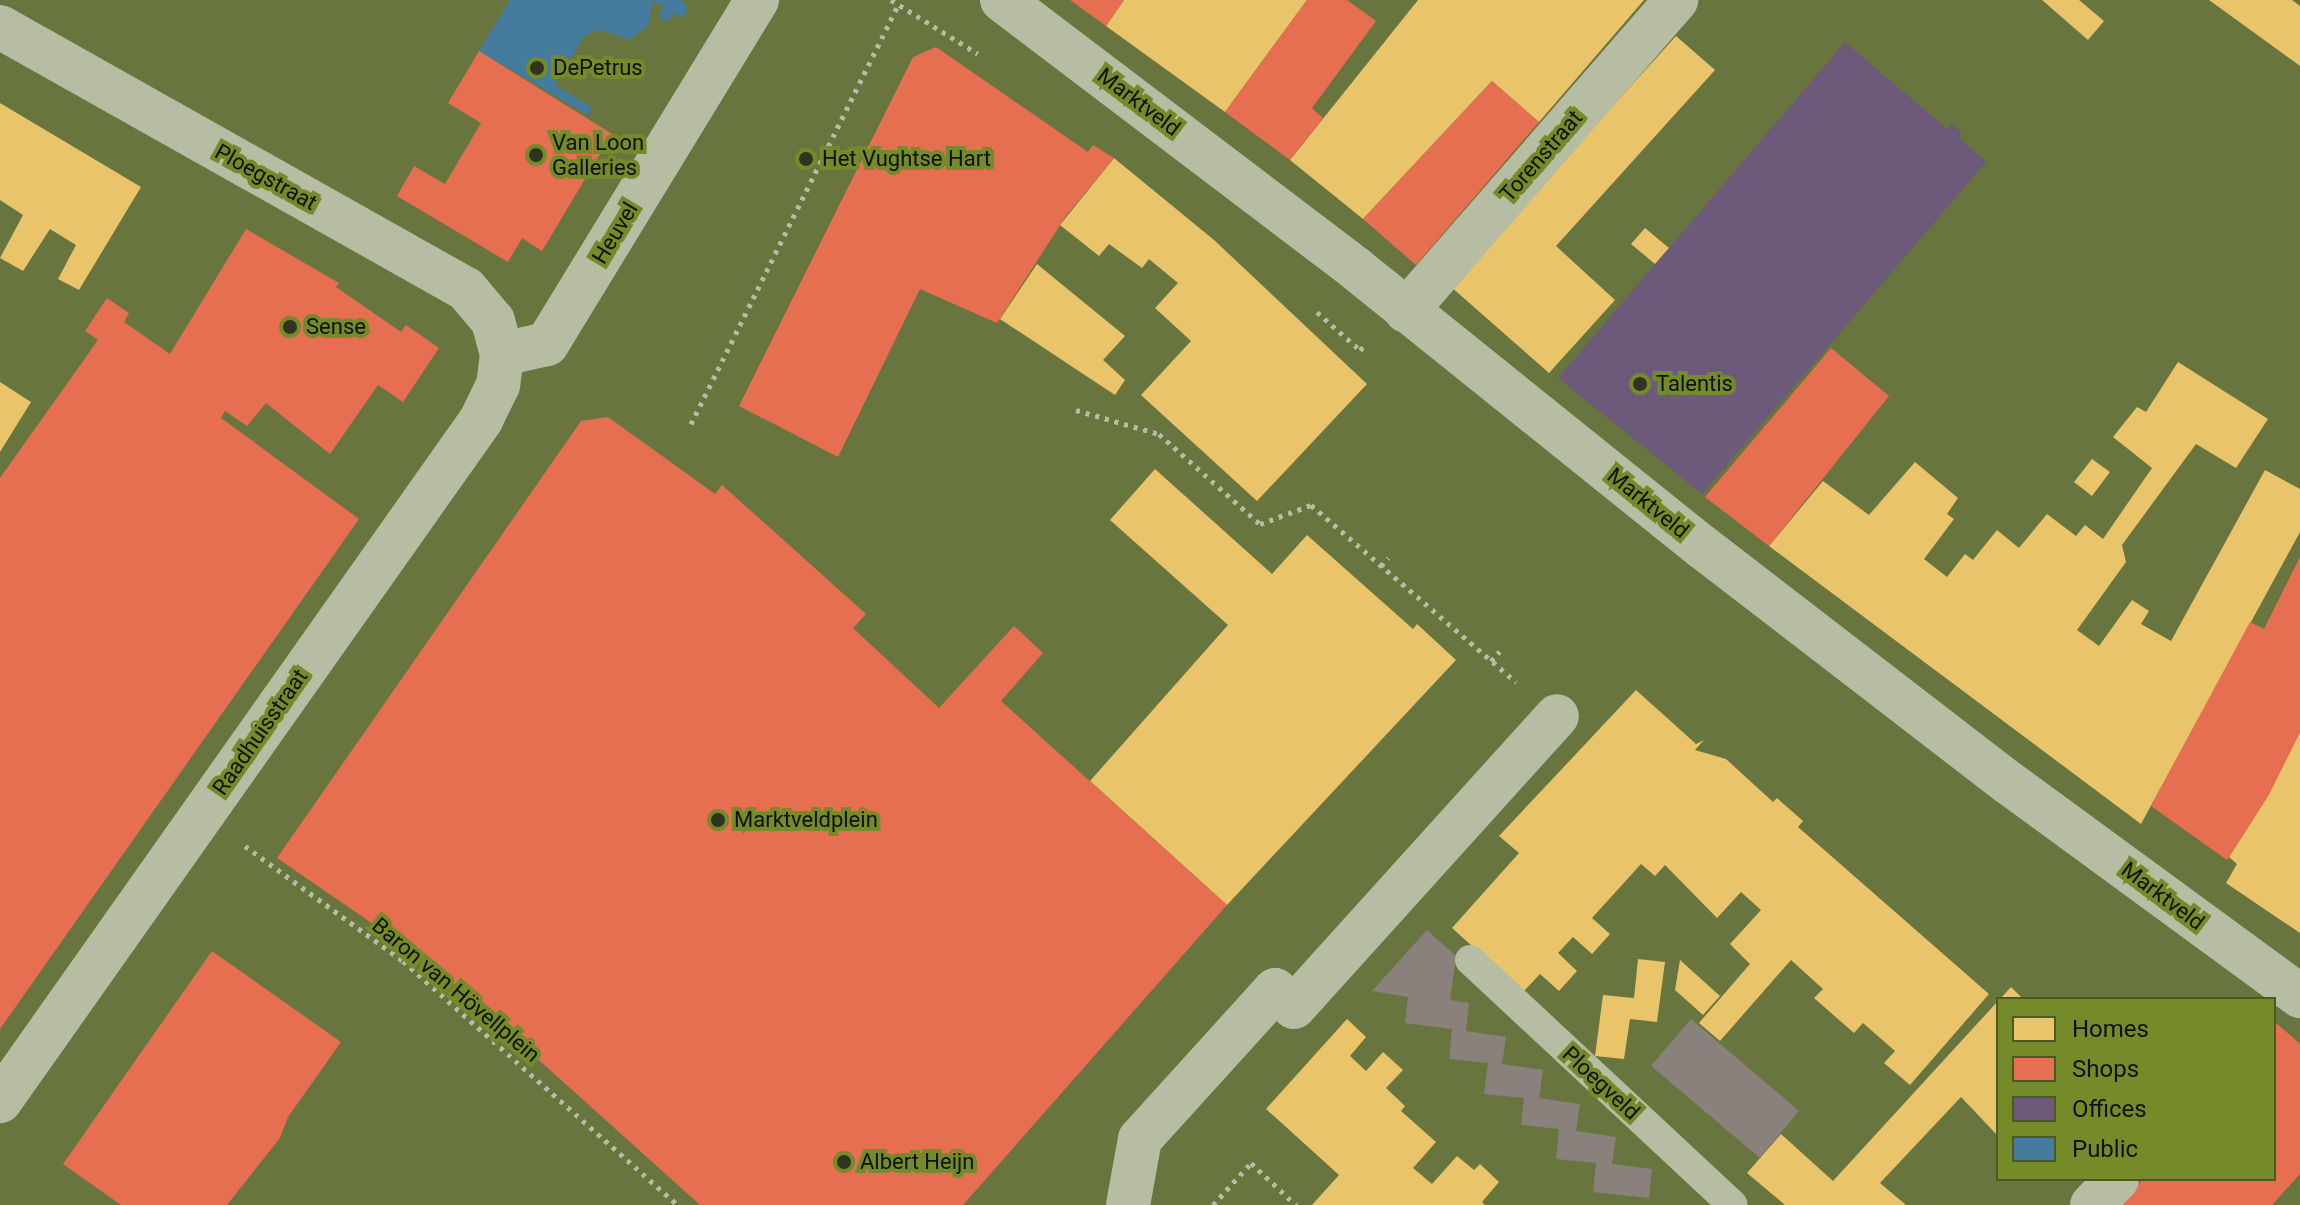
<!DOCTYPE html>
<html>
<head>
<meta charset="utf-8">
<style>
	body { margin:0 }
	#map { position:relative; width:2300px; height:1205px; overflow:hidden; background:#68753f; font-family:Roboto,sans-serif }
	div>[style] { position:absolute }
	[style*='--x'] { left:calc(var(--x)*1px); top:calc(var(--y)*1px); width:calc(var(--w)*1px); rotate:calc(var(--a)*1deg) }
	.homes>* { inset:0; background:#e9c46a }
	.shops>* { inset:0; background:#e76f51 }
	.offices>* { inset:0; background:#6d597a }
	.public>* { inset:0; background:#457b9d }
	.industry>* { inset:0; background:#8a817c }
	.path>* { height:5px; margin-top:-2.5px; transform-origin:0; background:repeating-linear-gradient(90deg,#b7bda2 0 4px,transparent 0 10px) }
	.lane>* { height:30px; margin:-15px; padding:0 15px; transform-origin:15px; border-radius:15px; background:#b7bda2 }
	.street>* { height:44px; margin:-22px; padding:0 22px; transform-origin:22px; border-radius:22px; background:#b7bda2 }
	.dots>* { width:22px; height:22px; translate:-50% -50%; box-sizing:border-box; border:4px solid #758b29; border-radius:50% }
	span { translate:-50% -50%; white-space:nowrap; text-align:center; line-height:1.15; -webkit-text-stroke:8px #758b29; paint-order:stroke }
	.poi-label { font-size:22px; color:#111 }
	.left { translate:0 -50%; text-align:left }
	.street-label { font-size:22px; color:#111 }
	.legend { position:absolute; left:1996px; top:997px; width:280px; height:184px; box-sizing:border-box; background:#758b29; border:2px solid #4d5a1f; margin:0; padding:10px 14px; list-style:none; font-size:24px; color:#111 }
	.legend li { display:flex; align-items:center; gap:16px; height:40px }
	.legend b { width:40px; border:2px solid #4d5a1f }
</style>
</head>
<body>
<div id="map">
	<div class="homes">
		<div style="clip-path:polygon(1124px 0,1307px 0,1225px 112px,1106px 26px)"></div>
		<div style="clip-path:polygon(1418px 0,1644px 0,1539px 122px,1492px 81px,1363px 219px,1290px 160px)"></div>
		<div style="clip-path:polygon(2042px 0,2079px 0,2104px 21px,2088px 40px)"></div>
		<div style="clip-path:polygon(2209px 0,2292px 0,2300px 6px,2300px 66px)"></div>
		<div style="clip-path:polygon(1676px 36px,1715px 70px,1556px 246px,1615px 300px,1549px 373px,1450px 286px)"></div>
		<div style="clip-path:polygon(0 103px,141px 187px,79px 290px,58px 279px,76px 245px,50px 229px,23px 271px,0 258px,23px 215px,0 200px)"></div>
		<div style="clip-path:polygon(1114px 158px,1214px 240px,1367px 384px,1257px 501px,1141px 395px,1191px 341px,1155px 308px,1178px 283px,1149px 259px,1142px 268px,1109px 244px,1099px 256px,1060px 225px)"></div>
		<div style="clip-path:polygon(1645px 228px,1669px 248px,1655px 264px,1631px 244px)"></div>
		<div style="clip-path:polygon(1037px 264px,1125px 336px,1103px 360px,1125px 380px,1115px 395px,1000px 319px)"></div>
		<div style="clip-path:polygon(2178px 362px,2268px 419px,2236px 468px,2196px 444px,2122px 545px,2126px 562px,2077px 630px,2099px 646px,2132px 600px,2149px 611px,2141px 624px,2171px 641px,2265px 470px,2300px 489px,2300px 532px,2141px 824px,1769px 546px,1823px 481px,1869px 515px,1915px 462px,1958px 498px,1947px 514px,1954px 519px,1924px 559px,1947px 577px,1965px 554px,1973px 560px,1997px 530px,2019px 548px,1947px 635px,2047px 514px,2076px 536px,2085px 525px,2103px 539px,2152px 468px,2113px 437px,2137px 407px,2146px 412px)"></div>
		<div style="clip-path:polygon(0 382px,31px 402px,0 452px)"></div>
		<div style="clip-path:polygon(2092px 459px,2110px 472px,2092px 496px,2074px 482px)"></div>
		<div style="clip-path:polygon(1155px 469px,1272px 574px,1307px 535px,1413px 629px,1417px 624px,1456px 660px,1227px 905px,1090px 781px,1228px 625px,1110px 520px)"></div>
		<div style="clip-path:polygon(1636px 690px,1696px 744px,1704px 740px,1695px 750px,1726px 759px,1773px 802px,1777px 798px,1803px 821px,1798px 827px,1989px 994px,1910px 1085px,1884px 1063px,1895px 1051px,1863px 1023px,1854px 1033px,1814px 998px,1823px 989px,1791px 960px,1720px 1041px,1699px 1023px,1750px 964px,1730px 944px,1761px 910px,1741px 892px,1717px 918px,1665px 865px,1655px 876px,1641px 864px,1592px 918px,1610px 934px,1592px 954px,1573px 937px,1558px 953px,1577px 971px,1559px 991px,1540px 974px,1523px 992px,1452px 928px,1519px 853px,1499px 836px)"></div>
		<div style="clip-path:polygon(2300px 732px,2300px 933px,2226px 883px,2237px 864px,2229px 857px,2268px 796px)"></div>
		<div style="clip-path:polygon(1638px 959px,1665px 962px,1657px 1022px,1630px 1019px,1624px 1059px,1595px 1056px,1603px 995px,1634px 998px)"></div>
		<div style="clip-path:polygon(1680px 960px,1720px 996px,1703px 1015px,1675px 990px)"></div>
		<div style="clip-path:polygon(2011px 987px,2023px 999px,2000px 999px)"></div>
		<div style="clip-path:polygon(1998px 1001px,1998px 1136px,1961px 1097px,1880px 1183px,1906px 1205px,1785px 1205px,1747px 1173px,1781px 1134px,1833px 1181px)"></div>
		<div style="clip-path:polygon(1347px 1019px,1366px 1037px,1350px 1056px,1366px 1071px,1383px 1052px,1403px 1070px,1386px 1088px,1405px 1106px,1401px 1111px,1436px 1142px,1413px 1168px,1432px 1184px,1457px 1156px,1474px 1170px,1480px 1164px,1499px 1182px,1482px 1202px,1485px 1205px,1312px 1205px,1339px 1175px,1266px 1109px)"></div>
	</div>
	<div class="shops">
		<div style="clip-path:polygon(1070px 0,1124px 0,1106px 26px)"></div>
		<div style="clip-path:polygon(1307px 0,1347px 0,1376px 21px,1312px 108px,1323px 118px,1290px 160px,1225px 112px)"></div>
		<div style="clip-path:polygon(936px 47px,1088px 152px,1093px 145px,1114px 158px,1066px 216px,997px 323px,920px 289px,838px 457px,739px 406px,913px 57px)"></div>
		<div style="clip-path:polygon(479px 51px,612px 134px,542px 251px,522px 238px,508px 262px,397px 196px,414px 166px,445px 184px,481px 123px,448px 103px)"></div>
		<div style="clip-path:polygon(1492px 81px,1539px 122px,1416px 265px,1363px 219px)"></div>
		<div style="clip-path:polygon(246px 229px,339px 283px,336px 287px,401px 332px,406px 325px,439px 348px,403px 402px,378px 385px,330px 454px,266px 403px,247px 426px,225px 411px,221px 418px,359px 519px,0 1029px,0 478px,98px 340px,85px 331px,107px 298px,129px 313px,124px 322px,170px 354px)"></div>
		<div style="clip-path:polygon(1831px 348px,1889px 396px,1769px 546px,1705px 497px)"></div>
		<div style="clip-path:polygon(608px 417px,715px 494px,722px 485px,866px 614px,853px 628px,939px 708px,1014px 626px,1043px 653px,1001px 701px,1227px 905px,963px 1205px,700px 1205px,411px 945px,408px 948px,277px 858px,581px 421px)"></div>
		<div style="clip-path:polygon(2300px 557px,2300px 732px,2268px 796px,2227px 860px,2151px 806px,2250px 622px,2264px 629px)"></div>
		<div style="clip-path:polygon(212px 951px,341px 1042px,288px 1117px,280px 1138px,227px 1205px,121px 1205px,63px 1164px)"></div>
		<div style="clip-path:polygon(2274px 1021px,2300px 1044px,2300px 1174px,2272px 1205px,2119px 1205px,2143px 1179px,2274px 1179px)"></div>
	</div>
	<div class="offices">
		<div style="clip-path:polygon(1845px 42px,1947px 129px,1951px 124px,1962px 133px,1958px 137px,1986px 162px,1702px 494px,1558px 378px)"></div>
	</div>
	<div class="public">
		<div style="clip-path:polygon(510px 0,681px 0,688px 8px,682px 18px,673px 13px,668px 22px,658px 16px,664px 7px,653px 1px,648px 26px,629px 40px,602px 30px,585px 35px,555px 85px,592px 107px,588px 115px,479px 51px)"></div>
	</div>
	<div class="industry">
		<div style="clip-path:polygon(1427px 930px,1456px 956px,1450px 1000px,1469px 1003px,1466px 1031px,1506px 1037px,1502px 1064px,1543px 1070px,1539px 1098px,1580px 1104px,1576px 1131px,1616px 1137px,1612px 1164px,1652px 1169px,1649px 1198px,1593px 1192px,1596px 1163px,1556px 1159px,1559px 1129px,1521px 1125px,1524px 1098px,1484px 1094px,1488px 1063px,1449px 1059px,1452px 1029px,1405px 1023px,1408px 997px,1372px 991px)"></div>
		<div style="clip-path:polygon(1691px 1019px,1799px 1111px,1760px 1158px,1651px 1066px)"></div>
	</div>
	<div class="path">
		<div style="--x:891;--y:0;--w:102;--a:31.8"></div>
		<div style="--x:1317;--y:312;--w:57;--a:41.5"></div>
		<div style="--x:1360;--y:350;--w:8;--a:-40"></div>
		<div style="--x:1076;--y:410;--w:86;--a:16.1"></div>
		<div style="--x:1159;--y:434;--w:135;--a:41.7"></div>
		<div style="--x:1260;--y:524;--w:54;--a:-20.4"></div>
		<div style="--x:1311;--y:505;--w:271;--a:40.8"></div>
		<div style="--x:691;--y:424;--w:469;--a:-63.7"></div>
		<div style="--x:1381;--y:566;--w:11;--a:-49"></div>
		<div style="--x:1491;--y:661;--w:13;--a:-48"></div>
		<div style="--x:245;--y:846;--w:195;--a:36"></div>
		<div style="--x:403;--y:961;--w:368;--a:41.6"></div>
		<div style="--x:1213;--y:1205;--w:57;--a:-47.9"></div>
		<div style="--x:1251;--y:1163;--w:62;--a:43"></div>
	</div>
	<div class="lane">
		<div style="--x:1470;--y:960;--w:359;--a:43"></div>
	</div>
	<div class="street">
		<div style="--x:1002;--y:0;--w:443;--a:37.2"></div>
		<div style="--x:1355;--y:268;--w:444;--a:38.8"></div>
		<div style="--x:1701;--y:546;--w:389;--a:37.6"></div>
		<div style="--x:2009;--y:783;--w:361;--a:36.2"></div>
		<div style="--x:0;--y:27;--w:535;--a:29.35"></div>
		<div style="--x:466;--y:289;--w:42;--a:49.8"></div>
		<div style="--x:493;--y:321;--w:34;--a:75"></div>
		<div style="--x:502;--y:354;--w:31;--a:97"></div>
		<div style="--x:498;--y:385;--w:39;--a:116"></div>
		<div style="--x:481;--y:420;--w:834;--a:125.23"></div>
		<div style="--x:1406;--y:311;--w:412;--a:-49"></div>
		<div style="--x:502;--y:354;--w:46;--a:-12.5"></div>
		<div style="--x:547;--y:344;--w:403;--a:-58.6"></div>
		<div style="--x:1128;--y:1205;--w:67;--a:-79.7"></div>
		<div style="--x:1140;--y:1139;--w:201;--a:-47.8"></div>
		<div style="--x:1275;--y:990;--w:25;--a:42"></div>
		<div style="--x:1294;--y:1007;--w:392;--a:-47.9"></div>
		<div style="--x:2092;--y:1205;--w:36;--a:-46"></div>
	</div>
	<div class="dots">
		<div style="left:537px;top:68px;background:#2f3421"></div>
		<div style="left:536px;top:155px;background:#2f3421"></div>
		<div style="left:806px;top:159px;background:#2f3421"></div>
		<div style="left:290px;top:327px;background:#2f3421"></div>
		<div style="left:1640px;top:384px;background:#2f3421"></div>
		<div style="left:718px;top:820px;background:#2f3421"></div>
		<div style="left:844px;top:1162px;background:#2f3421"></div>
	</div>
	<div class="poi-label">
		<span class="left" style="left:553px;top:68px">DePetrus</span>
		<span class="left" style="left:552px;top:155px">Van Loon<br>Galleries</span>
		<span class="left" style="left:822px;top:159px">Het Vughtse Hart</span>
		<span class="left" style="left:306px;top:327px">Sense</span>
		<span class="left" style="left:1656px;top:384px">Talentis</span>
		<span class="left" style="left:734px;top:820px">Marktveldplein</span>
		<span class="left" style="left:860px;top:1162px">Albert Heijn</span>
	</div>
	<div class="street-label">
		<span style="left:1139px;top:102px;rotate:37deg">Marktveld</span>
		<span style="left:1541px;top:156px;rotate:-49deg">Torenstraat</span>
		<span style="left:266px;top:177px;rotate:29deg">Ploegstraat</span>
		<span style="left:615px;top:233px;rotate:-59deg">Heuvel</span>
		<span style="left:1648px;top:503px;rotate:39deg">Marktveld</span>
		<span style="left:260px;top:732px;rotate:-55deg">Raadhuisstraat</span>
		<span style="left:2163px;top:896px;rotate:37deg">Marktveld</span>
		<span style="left:456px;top:990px;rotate:40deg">Baron van Hövellplein</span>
		<span style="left:1601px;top:1083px;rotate:43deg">Ploegveld</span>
	</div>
	<ul class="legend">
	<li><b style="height:22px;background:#e9c46a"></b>Homes</li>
	<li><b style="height:22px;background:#e76f51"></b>Shops</li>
	<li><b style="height:22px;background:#6d597a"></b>Offices</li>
	<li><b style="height:22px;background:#457b9d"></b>Public</li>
	</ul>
</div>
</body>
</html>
